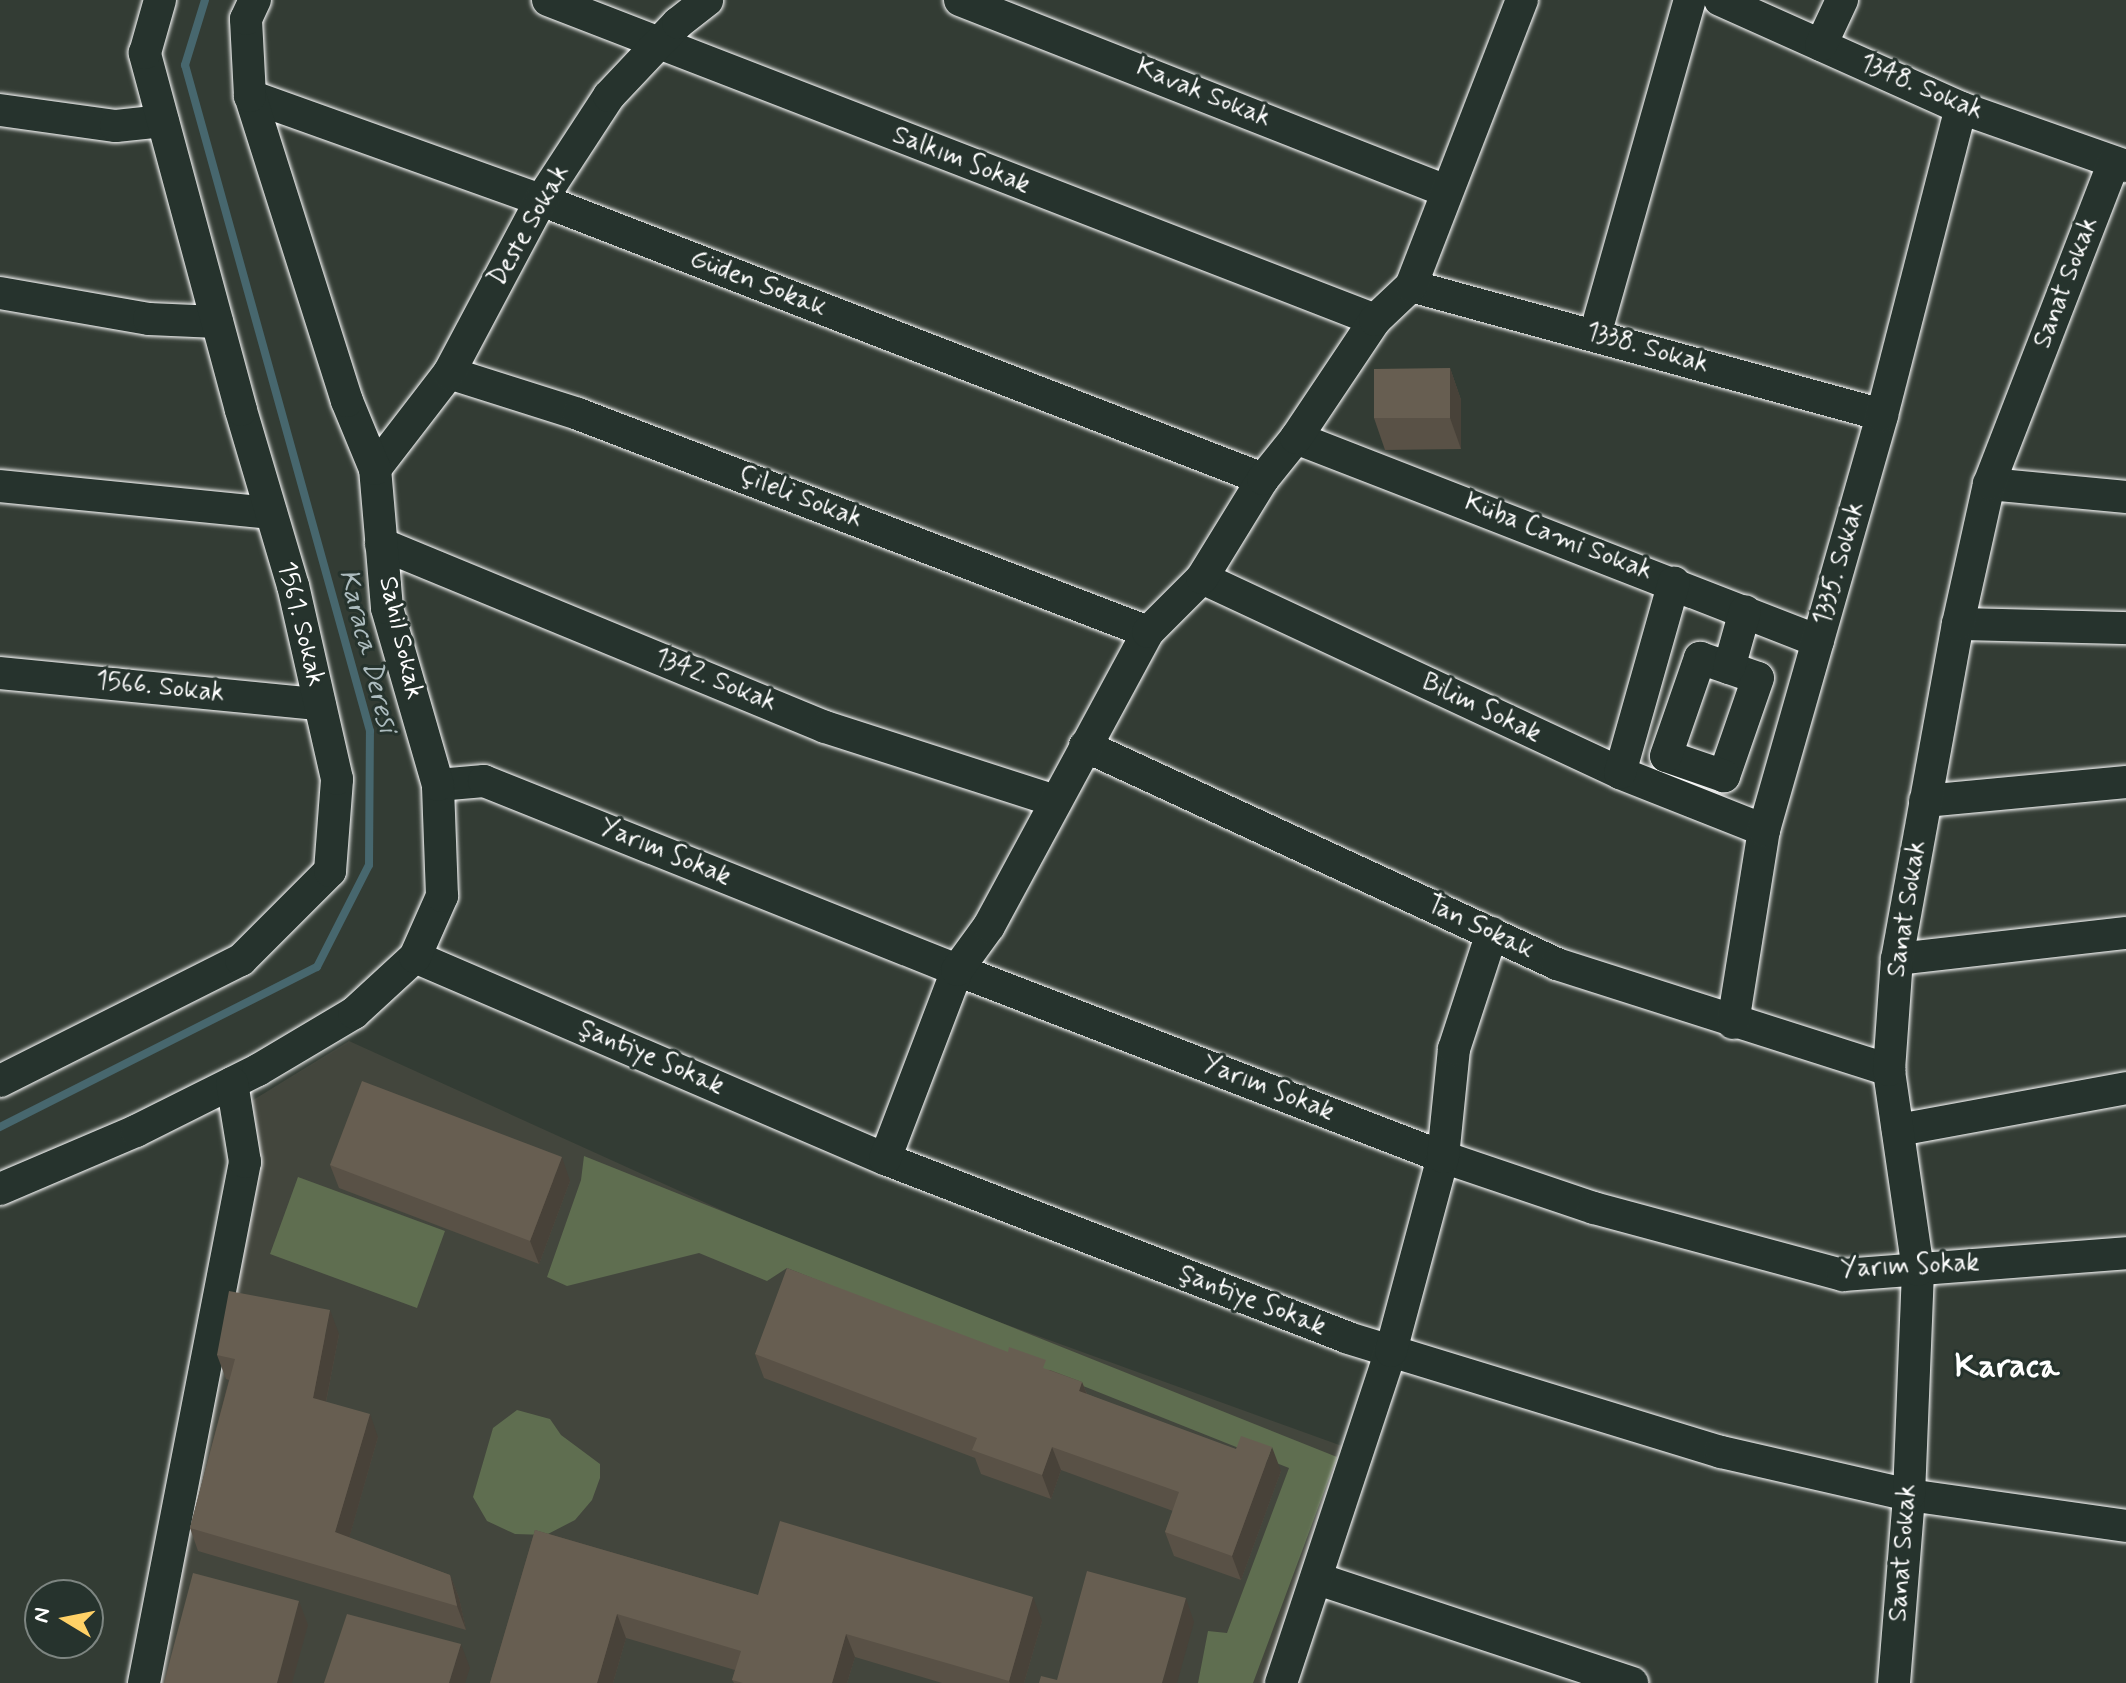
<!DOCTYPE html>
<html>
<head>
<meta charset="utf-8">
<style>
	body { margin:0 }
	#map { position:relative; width:2126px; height:1683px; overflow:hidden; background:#333c34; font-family:Mynerve,sans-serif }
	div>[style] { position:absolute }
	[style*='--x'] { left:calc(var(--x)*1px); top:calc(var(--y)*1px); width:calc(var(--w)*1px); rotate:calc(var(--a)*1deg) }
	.built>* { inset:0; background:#43463d }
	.green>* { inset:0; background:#5f6e50 }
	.stream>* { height:8px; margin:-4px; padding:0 4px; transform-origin:4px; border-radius:4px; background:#47676e }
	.roads { filter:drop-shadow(0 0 2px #fff) drop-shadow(0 0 2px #fff) }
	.minor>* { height:32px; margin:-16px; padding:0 16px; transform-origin:16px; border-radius:16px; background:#26332d }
	.wall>* { inset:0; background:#595146 }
	.shaded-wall>* { inset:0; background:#484239 }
	.building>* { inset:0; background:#675e51 }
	span { translate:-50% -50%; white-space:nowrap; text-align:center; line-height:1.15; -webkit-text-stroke:6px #26332d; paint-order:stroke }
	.street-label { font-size:26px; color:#fff }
	.water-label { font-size:28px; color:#acbbbe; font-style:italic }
	.district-label { font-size:34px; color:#fff; font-weight:700 }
	.north { position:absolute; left:24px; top:1579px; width:80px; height:80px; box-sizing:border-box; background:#26332d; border:2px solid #7d8581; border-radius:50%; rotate:280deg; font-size:22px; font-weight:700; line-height:32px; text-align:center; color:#fff }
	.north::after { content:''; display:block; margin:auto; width:28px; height:36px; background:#ffd166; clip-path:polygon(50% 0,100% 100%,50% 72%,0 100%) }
</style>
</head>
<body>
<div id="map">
	<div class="built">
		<div style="clip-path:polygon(349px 1041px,847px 1267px,1356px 1451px,1271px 1683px,131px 1683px,242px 1107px)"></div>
	</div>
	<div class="green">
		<div style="clip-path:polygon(584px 1156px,1337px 1457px,1253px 1683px,1198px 1683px,1208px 1631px,1227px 1633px,1289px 1468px,787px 1268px,767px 1281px,699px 1253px,567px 1286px,547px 1277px,581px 1180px)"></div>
		<div style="clip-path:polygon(298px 1177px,445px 1231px,417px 1308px,270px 1254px)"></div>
		<div style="clip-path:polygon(517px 1410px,550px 1419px,561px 1435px,600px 1464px,600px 1478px,592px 1500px,575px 1520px,546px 1535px,515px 1534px,487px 1521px,473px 1497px,493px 1428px)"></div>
	</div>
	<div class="stream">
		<div style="--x:0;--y:1127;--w:355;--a:-26.8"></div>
		<div style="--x:317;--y:967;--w:114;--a:-63"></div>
		<div style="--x:369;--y:865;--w:134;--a:-89.6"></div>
		<div style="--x:370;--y:731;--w:691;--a:-105.52"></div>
		<div style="--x:185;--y:65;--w:68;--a:-72.9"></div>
	</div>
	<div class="roads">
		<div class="minor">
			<div style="--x:548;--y:0;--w:887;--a:21.15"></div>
			<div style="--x:960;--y:0;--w:522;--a:21.46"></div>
			<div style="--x:1720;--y:0;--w:264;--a:24.1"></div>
			<div style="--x:1961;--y:108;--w:175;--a:19.4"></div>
			<div style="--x:1821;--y:45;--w:50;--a:-65"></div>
			<div style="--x:250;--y:96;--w:309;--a:19.7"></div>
			<div style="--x:541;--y:200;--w:774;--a:21.13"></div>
			<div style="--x:0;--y:110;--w:117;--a:7.9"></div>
			<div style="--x:116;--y:126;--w:47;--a:-6.1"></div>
			<div style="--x:1411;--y:286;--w:488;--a:15.3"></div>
			<div style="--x:0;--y:293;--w:151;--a:9.9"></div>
			<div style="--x:149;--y:319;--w:68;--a:2.5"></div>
			<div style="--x:1595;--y:335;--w:348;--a:-74.2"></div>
			<div style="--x:449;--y:373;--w:135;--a:17.6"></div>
			<div style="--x:578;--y:414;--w:610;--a:20.93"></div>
			<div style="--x:1296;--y:438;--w:560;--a:21.25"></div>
			<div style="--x:375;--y:469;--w:121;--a:-52.4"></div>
			<div style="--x:449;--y:373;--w:196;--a:-62"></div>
			<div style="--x:541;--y:200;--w:124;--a:-56.8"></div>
			<div style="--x:609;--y:96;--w:100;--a:-46.6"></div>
			<div style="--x:678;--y:23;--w:37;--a:-38"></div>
			<div style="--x:1989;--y:484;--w:138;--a:5.4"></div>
			<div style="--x:0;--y:486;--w:272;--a:5.7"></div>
			<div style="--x:381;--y:544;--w:480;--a:22.4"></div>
			<div style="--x:825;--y:727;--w:242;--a:17.8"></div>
			<div style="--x:1202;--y:578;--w:461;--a:25"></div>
			<div style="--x:1620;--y:773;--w:155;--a:21.6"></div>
			<div style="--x:1958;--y:624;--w:168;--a:1.4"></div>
			<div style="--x:1700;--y:658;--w:61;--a:19"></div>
			<div style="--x:1758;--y:678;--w:104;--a:109.1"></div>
			<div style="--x:1724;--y:776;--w:61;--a:-161"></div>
			<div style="--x:1666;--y:756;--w:104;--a:-70.9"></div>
			<div style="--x:1729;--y:668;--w:59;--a:-74.3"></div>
			<div style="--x:0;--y:673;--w:321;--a:5.6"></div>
			<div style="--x:1085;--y:746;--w:520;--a:24.79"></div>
			<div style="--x:1557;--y:964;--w:349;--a:17.7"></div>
			<div style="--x:1620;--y:773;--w:198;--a:-74.2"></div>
			<div style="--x:438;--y:785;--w:46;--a:-5"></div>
			<div style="--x:484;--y:781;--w:509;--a:21.78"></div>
			<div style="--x:957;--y:970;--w:521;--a:21.05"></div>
			<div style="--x:1443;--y:1157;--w:159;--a:18.7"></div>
			<div style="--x:1594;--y:1208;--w:258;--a:15.1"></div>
			<div style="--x:1843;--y:1275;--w:284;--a:-4.4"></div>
			<div style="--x:1925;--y:801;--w:202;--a:-5.4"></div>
			<div style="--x:415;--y:957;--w:512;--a:23.26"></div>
			<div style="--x:885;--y:1159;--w:496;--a:21.1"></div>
			<div style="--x:1348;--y:1338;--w:390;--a:17"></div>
			<div style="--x:1721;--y:1452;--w:193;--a:12.9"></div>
			<div style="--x:1909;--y:1495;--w:219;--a:8.1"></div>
			<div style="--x:1897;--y:959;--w:230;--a:-6.5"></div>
			<div style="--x:1733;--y:1023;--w:195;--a:-80.9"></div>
			<div style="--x:1764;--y:830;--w:431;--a:-74.1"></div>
			<div style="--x:1882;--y:415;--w:317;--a:-75.6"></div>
			<div style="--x:0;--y:1081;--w:270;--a:-26.7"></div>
			<div style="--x:241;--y:960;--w:126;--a:-45"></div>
			<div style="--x:330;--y:871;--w:92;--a:-85.6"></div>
			<div style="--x:337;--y:779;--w:198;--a:-102.8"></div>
			<div style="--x:293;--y:586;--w:184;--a:-106.5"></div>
			<div style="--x:241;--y:410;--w:370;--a:-105.1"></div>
			<div style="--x:145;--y:53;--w:55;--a:-74.2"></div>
			<div style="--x:1898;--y:1130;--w:232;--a:-10.4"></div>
			<div style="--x:885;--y:1159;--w:202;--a:-69.1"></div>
			<div style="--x:957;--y:970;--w:54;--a:-54"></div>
			<div style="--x:989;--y:926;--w:334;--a:-61.6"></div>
			<div style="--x:1148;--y:632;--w:76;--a:-45"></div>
			<div style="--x:1202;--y:578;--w:116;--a:-58.4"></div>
			<div style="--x:1263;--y:479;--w:53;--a:-51.2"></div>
			<div style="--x:1296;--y:438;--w:142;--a:-56.2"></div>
			<div style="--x:1375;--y:320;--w:50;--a:-43.4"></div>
			<div style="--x:1411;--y:286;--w:307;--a:-68.8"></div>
			<div style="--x:0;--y:1189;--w:148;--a:-23.1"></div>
			<div style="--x:136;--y:1131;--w:136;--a:-26.6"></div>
			<div style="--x:258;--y:1070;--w:112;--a:-30.7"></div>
			<div style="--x:354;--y:1013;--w:83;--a:-42.6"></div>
			<div style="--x:415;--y:957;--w:67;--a:-66.1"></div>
			<div style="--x:442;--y:896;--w:111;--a:-92.1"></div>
			<div style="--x:438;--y:785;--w:184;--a:-106.1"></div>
			<div style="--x:387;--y:608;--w:140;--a:-94.9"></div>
			<div style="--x:375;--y:469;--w:74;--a:-112.4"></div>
			<div style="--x:347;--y:401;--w:320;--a:-107.6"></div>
			<div style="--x:250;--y:96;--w:77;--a:-93"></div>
			<div style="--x:246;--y:19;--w:21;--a:-65"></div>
			<div style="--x:1318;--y:1579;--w:331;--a:18.3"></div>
			<div style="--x:144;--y:1683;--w:531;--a:-79.03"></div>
			<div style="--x:245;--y:1162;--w:80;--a:-99.3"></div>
			<div style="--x:1281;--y:1683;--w:350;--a:-71.7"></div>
			<div style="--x:1391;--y:1351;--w:201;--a:-75"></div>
			<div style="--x:1443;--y:1157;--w:109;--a:-84.2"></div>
			<div style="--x:1454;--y:1049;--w:122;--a:-71.9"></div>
			<div style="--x:1894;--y:1683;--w:189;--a:-85.4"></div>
			<div style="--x:1909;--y:1495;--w:225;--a:-87.7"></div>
			<div style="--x:1918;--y:1270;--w:202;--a:-98.3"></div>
			<div style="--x:1889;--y:1070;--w:111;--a:-85.9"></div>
			<div style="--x:1897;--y:959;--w:341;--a:-79.7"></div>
			<div style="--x:1958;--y:624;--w:143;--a:-77.5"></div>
			<div style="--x:1989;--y:484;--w:345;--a:-68.8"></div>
		</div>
	</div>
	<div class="wall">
		<div style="clip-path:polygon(1450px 368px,1461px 400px,1461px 449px,1385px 450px,1374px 418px)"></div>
		<div style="clip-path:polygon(330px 1165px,570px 1181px,539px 1264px,339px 1188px)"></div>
		<div style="clip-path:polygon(339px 1334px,326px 1402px,378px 1437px,349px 1538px,450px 1575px,459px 1598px,466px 1630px,198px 1551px,190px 1528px,229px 1380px,226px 1379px,217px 1355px)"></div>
		<div style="clip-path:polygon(755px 1354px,1050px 1370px,1082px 1382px,1087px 1394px,1281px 1471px,1241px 1580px,1174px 1556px,1165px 1532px,1173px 1511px,1061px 1470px,1051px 1499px,981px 1474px,975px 1458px,764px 1378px)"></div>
		<div style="clip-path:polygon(535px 1530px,758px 1595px,1042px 1621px,1024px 1683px,942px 1683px,855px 1657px,847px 1683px,734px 1683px,732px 1680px,735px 1670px,626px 1638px,613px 1683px,490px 1683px)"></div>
	</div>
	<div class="shaded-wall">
		<div style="clip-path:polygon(1450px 368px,1461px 400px,1461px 449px,1450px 418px)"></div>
		<div style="clip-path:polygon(562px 1157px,570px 1181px,539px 1264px,530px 1241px)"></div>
		<div style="clip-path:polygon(330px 1310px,339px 1334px,322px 1422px,313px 1398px)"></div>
		<div style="clip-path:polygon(1082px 1382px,1091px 1405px,1079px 1391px)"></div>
		<div style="clip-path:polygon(370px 1414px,378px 1437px,344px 1556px,335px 1532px)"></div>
		<div style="clip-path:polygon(1052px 1447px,1061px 1470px,1051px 1499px,1042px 1475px)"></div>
		<div style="clip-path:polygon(1272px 1447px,1281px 1471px,1241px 1580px,1232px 1556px)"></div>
		<div style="clip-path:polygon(450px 1575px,459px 1598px,466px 1630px,457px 1606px)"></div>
		<div style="clip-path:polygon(1033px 1597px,1042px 1621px,1024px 1683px,1010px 1683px,1009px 1681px)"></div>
		<div style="clip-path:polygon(1186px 1598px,1194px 1622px,1177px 1683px,1162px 1683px)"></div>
		<div style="clip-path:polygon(299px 1601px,308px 1625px,292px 1683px,277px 1683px)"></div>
		<div style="clip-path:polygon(617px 1614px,626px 1638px,613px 1683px,597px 1683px)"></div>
		<div style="clip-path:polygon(846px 1634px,855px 1657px,847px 1683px,832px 1683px)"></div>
		<div style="clip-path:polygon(461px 1644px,470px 1668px,465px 1683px,449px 1683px)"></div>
	</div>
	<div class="building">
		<div style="clip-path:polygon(1450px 368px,1450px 418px,1374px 418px,1374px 369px)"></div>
		<div style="clip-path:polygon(362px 1081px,562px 1157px,530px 1241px,330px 1165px)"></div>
		<div style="clip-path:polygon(787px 1268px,1008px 1352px,1009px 1347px,1046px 1360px,1043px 1368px,1082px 1382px,1079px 1391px,1236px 1449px,1241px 1436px,1272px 1447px,1232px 1556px,1165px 1532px,1179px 1492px,1052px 1447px,1042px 1475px,972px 1450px,977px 1438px,755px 1354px)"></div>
		<div style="clip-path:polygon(229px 1291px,330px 1310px,313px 1398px,370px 1414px,335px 1532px,450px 1575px,457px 1606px,190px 1528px,235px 1359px,217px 1355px)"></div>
		<div style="clip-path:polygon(780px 1521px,1033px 1597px,1009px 1681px,846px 1634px,832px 1683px,743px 1683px,732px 1680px,741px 1651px,617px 1614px,597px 1683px,490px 1683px,535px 1530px,758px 1595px)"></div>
		<div style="clip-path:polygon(1087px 1571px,1186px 1598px,1162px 1683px,1039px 1683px,1041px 1676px,1057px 1680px)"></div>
		<div style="clip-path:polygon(193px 1573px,299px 1601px,277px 1683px,164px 1683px)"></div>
		<div style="clip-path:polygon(347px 1614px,461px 1644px,449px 1683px,324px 1683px)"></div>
	</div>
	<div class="street-label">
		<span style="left:1921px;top:88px;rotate:23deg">1348. Sokak</span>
		<span style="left:1203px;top:94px;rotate:22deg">Kavak Sokak</span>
		<span style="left:961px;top:161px;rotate:21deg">Salkım Sokak</span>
		<span style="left:530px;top:226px;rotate:-60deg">Deste Sokak</span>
		<span style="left:2067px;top:283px;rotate:-69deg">Sanat Sokak</span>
		<span style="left:758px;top:284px;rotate:21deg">Güden Sokak</span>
		<span style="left:1647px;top:349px;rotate:16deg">1338. Sokak</span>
		<span style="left:800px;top:498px;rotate:21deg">Çileli Sokak</span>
		<span style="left:1558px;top:538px;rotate:21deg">Küba Cami Sokak</span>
		<span style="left:1840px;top:564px;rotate:-74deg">1335. Sokak</span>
		<span style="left:300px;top:624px;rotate:76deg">1561. Sokak</span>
		<span style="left:400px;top:638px;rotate:77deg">Sahil Sokak</span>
		<span style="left:715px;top:681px;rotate:22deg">1342. Sokak</span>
		<span style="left:160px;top:688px;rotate:6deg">1566. Sokak</span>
		<span style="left:1481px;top:709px;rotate:25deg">Bilim Sokak</span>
		<span style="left:665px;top:853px;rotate:22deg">Yarım Sokak</span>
		<span style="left:1908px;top:909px;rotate:-81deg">Sanat Sokak</span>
		<span style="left:1480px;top:928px;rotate:25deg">Tan Sokak</span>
		<span style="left:651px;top:1058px;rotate:23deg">Şantiye Sokak</span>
		<span style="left:1268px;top:1089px;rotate:21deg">Yarım Sokak</span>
		<span style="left:1910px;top:1267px;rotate:-3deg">Yarım Sokak</span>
		<span style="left:1252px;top:1301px;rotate:21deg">Şantiye Sokak</span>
		<span style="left:1904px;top:1553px;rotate:-86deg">Sanat Sokak</span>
	</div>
	<div class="water-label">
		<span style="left:367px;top:651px;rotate:76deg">Karaca Deresi</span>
	</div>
	<div class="district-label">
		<span style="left:2007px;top:1367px">Karaca</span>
	</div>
	<div class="north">N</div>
</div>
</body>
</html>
